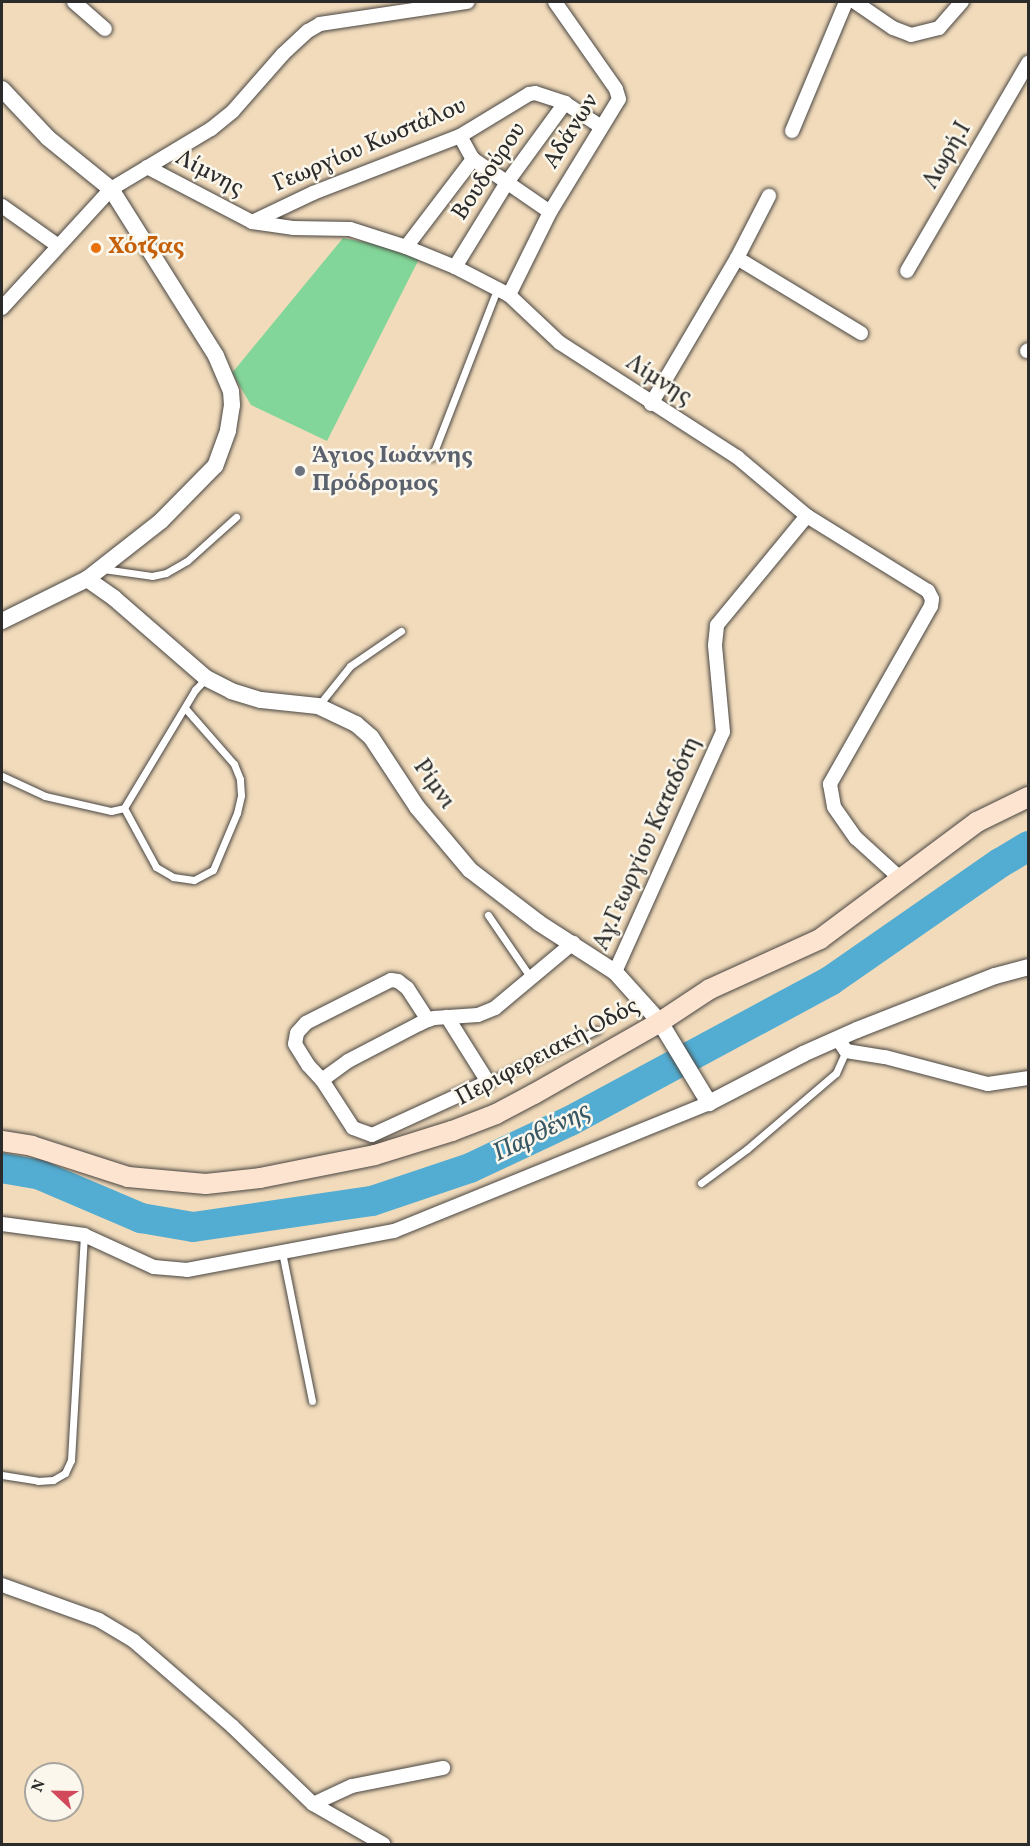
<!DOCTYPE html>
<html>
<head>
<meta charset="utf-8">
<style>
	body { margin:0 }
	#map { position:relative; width:1030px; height:1846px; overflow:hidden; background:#f1dbbb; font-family:Vollkorn,serif }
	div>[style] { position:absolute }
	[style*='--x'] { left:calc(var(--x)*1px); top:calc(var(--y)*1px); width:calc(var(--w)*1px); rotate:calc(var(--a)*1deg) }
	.green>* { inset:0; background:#83d699 }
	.river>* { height:30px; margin:-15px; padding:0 15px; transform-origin:15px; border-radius:15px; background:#53acd1 }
	.roads { filter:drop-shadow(0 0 2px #494541) drop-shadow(0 0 2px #494541) }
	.service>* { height:7px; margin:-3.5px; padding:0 3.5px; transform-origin:3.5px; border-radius:3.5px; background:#fff }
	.minor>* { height:14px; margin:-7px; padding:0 7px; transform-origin:7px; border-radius:7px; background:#fff }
	.tertiary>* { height:16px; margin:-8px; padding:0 8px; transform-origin:8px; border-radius:8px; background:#fff }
	.secondary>* { height:20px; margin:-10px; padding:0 10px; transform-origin:10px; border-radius:10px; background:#fde4d1 }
	.dots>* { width:16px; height:16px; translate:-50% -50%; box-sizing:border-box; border:3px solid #fbf7ec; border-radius:50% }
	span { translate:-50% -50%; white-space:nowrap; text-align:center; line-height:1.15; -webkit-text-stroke:5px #fbf7ec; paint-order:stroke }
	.street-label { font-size:24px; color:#2b2b2b }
	.food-label { font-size:24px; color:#c56008; font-weight:700 }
	.left { translate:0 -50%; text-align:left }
	.worship-label { font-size:24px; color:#5b616d; font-weight:700 }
	.water-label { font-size:26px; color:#395865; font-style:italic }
	.frame { position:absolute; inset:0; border:3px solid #2b2b2b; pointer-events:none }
	.north { position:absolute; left:24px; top:1762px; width:60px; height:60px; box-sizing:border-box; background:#fbf7ec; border:2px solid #a8a59f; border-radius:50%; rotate:292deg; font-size:16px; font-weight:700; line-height:24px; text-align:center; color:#2b2b2b }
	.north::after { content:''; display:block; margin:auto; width:21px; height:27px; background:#d1495b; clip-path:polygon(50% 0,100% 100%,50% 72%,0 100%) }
</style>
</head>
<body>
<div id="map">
	<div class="green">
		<div style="clip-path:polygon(343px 238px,422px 253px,327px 441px,251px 405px,232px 373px)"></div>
	</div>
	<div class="river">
		<div style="--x:2;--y:1168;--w:39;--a:10"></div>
		<div style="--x:40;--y:1175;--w:110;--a:23.1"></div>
		<div style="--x:141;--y:1218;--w:53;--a:9.8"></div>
		<div style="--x:193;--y:1227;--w:181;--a:-8.3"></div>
		<div style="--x:372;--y:1201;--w:103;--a:-18.6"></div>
		<div style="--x:470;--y:1168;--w:110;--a:-25.2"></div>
		<div style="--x:570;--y:1121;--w:295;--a:-28.3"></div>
		<div style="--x:830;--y:981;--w:207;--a:-34.8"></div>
		<div style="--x:1000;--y:863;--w:33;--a:-31"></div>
	</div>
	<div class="roads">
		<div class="service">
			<div style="--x:432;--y:457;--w:180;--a:-68.8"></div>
			<div style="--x:103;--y:569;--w:49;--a:8.1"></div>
			<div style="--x:152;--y:576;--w:14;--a:-12"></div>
			<div style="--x:166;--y:573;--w:24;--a:-30"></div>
			<div style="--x:187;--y:561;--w:66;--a:-41.9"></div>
			<div style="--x:318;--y:706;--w:51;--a:-51.3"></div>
			<div style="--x:350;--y:666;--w:62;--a:-34.5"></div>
			<div style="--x:2;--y:776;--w:47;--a:24.9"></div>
			<div style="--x:45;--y:796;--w:68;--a:12.8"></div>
			<div style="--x:111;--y:811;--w:13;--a:-13"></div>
			<div style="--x:124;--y:808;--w:138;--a:-59"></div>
			<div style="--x:195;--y:690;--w:16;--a:-47"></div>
			<div style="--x:124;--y:808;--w:67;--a:61.5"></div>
			<div style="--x:156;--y:867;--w:20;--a:30"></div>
			<div style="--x:173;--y:877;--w:21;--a:8"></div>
			<div style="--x:194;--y:880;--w:21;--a:-28"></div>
			<div style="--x:213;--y:870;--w:62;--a:-67.2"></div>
			<div style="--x:237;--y:813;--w:18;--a:-77"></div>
			<div style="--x:241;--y:795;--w:16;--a:-94"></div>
			<div style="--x:240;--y:779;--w:16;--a:-112"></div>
			<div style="--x:234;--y:764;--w:74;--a:-131.2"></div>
			<div style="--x:488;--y:915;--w:76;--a:55.7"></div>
			<div style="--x:488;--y:1082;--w:121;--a:-25.5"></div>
			<div style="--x:701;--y:1183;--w:57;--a:-36.5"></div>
			<div style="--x:747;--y:1149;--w:117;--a:-40.5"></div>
			<div style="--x:836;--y:1073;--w:24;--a:-66"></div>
			<div style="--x:282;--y:1252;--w:152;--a:78.6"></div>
			<div style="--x:2;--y:1475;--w:36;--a:9"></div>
			<div style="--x:38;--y:1481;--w:15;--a:-4"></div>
			<div style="--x:53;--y:1480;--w:14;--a:-30"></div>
			<div style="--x:65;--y:1473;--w:14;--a:-65"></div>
			<div style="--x:71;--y:1460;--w:225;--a:-86.7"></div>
		</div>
		<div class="minor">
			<div style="--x:74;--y:2;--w:41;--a:41.1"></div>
			<div style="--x:855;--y:2;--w:46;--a:34.4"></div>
			<div style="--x:893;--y:28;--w:19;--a:21"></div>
			<div style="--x:911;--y:35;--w:29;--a:-14"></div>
			<div style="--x:939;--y:28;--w:35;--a:-49"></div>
			<div style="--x:792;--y:131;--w:140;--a:-67.3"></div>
			<div style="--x:460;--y:136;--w:26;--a:61"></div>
			<div style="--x:473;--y:159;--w:93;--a:34.5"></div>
			<div style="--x:147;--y:167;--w:119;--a:27.6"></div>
			<div style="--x:252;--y:222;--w:41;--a:8.3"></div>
			<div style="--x:293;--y:228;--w:57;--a:1"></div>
			<div style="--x:350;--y:229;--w:59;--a:17.8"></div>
			<div style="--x:406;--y:247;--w:53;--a:22.2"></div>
			<div style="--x:455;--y:267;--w:61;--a:27.4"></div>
			<div style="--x:509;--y:295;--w:70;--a:43.3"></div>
			<div style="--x:560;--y:343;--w:211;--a:32.8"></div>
			<div style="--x:737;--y:457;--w:92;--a:40.1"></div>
			<div style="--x:807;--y:516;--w:142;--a:31.8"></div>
			<div style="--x:928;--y:591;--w:9;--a:63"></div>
			<div style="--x:932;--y:599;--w:7;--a:98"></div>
			<div style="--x:931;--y:606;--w:205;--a:119.6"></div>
			<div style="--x:830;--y:784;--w:23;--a:80"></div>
			<div style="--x:834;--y:807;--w:38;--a:55"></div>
			<div style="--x:856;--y:838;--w:61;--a:42.3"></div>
			<div style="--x:2;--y:206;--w:67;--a:35.3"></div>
			<div style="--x:252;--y:222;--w:68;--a:-25.4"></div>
			<div style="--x:313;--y:193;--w:158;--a:-21.2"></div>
			<div style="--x:460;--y:136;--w:81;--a:-31.3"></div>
			<div style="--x:529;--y:94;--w:6;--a:-9"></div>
			<div style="--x:535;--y:93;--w:32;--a:18"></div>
			<div style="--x:565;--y:103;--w:42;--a:33.3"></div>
			<div style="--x:406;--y:247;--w:111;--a:-52.7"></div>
			<div style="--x:737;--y:258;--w:145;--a:31.2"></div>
			<div style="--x:455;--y:267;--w:101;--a:-58.4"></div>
			<div style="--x:508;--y:181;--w:97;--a:-53.8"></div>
			<div style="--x:907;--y:271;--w:241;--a:-59.8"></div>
			<div style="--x:509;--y:295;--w:93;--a:-63.7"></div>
			<div style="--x:550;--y:212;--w:132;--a:-58.6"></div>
			<div style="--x:619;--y:99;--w:10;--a:-107"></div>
			<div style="--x:616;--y:89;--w:106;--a:-125"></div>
			<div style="--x:2;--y:308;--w:161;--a:-47.5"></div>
			<div style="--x:111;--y:189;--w:117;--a:-31"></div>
			<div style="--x:211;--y:129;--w:28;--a:-39"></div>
			<div style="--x:233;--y:111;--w:76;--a:-48.7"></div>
			<div style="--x:283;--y:54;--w:34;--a:-43"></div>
			<div style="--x:308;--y:31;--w:14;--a:-30"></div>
			<div style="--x:320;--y:24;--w:149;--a:-8.5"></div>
			<div style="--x:1027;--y:351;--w:1;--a:-45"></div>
			<div style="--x:651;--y:404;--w:169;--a:-59.5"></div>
			<div style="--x:737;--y:258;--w:70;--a:-62.7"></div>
			<div style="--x:615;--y:972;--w:263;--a:-65.8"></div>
			<div style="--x:723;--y:732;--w:87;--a:-95.3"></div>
			<div style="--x:715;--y:645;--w:20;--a:-84"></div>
			<div style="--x:717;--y:625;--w:141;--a:-50.5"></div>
			<div style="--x:428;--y:1020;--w:38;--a:-123"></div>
			<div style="--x:407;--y:988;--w:11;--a:-142"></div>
			<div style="--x:398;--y:981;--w:7;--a:-172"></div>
			<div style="--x:391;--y:980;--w:95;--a:153.2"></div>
			<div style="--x:306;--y:1023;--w:13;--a:132"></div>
			<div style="--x:297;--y:1033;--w:11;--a:100"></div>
			<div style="--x:295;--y:1044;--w:25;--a:58"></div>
			<div style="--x:308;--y:1065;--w:21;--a:47"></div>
			<div style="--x:322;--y:1080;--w:32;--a:-36"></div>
			<div style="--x:348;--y:1061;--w:80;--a:-27.5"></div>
			<div style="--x:419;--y:1024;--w:10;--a:-24"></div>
			<div style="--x:428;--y:1020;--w:6;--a:-18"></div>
			<div style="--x:434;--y:1018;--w:44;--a:-3.9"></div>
			<div style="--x:478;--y:1015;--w:18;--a:-22"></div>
			<div style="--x:495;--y:1008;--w:102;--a:-39.8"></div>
			<div style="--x:838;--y:1039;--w:14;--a:56"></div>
			<div style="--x:846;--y:1051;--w:39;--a:9"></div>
			<div style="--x:885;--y:1057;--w:106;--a:14.7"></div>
			<div style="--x:988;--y:1084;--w:40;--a:-8.5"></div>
			<div style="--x:322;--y:1080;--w:57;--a:57.1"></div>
			<div style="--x:353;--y:1128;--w:20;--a:20"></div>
			<div style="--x:372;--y:1135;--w:128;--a:-24.6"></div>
			<div style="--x:488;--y:1082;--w:77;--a:-122.2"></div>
			<div style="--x:2;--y:1224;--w:83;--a:7.6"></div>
			<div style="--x:84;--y:1235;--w:77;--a:24.6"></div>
			<div style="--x:154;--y:1267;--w:33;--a:5"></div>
			<div style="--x:187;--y:1270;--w:211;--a:-10.7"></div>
			<div style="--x:394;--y:1231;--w:340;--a:-22.1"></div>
			<div style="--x:2;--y:1585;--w:103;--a:19.8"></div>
			<div style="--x:99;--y:1620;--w:41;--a:31"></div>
			<div style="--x:134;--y:1641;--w:130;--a:40.9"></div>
			<div style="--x:232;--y:1726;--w:112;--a:43.9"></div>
			<div style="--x:313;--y:1804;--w:81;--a:29.7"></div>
			<div style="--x:313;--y:1804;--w:43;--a:-24.8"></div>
			<div style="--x:352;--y:1786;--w:93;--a:-11.2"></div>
		</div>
		<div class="tertiary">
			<div style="--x:2;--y:89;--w:67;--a:46.8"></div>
			<div style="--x:48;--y:138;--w:81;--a:39"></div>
			<div style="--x:111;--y:189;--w:197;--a:57.8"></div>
			<div style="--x:216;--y:356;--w:38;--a:67"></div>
			<div style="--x:231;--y:391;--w:14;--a:86"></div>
			<div style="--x:232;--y:405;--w:26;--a:99"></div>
			<div style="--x:228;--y:431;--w:37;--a:110"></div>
			<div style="--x:215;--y:466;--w:77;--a:134.5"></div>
			<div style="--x:161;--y:521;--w:94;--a:141.9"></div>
			<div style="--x:87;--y:579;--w:95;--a:153.7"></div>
			<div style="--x:87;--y:579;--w:33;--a:35"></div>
			<div style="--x:114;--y:598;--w:122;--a:41"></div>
			<div style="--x:206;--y:678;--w:28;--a:27"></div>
			<div style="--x:231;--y:691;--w:31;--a:17"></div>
			<div style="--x:261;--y:700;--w:57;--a:6"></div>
			<div style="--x:318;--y:706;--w:42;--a:25.3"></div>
			<div style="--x:356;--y:724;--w:20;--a:41"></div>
			<div style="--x:371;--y:737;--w:84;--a:56.7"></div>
			<div style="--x:417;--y:807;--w:82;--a:49.9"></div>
			<div style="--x:470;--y:870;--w:87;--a:37.5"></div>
			<div style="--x:539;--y:923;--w:90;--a:32.8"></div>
			<div style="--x:615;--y:972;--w:67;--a:48"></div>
			<div style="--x:660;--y:1022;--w:95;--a:58.8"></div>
			<div style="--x:709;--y:1103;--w:106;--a:-27.5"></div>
			<div style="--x:803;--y:1054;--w:59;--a:-24"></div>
			<div style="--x:857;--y:1030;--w:148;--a:-21.4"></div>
			<div style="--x:995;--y:976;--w:34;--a:-15"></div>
		</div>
		<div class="secondary">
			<div style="--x:2;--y:1141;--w:30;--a:9"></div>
			<div style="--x:32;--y:1146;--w:101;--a:17.9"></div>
			<div style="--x:128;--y:1177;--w:78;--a:5.1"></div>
			<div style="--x:206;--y:1184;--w:54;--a:-6.3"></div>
			<div style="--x:260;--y:1178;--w:117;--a:-11.3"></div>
			<div style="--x:375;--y:1155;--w:81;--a:-17.3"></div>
			<div style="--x:452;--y:1131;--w:47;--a:-21.1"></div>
			<div style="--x:496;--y:1114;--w:43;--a:-27.8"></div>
			<div style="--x:534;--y:1094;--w:145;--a:-29.7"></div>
			<div style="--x:660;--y:1022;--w:60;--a:-33.4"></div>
			<div style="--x:710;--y:989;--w:121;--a:-24.4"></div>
			<div style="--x:820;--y:939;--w:196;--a:-36.7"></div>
			<div style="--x:977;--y:822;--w:57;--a:-26.1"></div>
		</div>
	</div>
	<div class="dots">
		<div style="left:96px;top:248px;background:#e8710a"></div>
		<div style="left:300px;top:471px;background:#6b7280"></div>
	</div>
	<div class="street-label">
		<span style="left:572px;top:132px;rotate:-58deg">Αδάνων</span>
		<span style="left:370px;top:146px;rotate:-23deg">Γεωργίου Κωστάλου</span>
		<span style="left:948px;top:156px;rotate:-60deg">Λωρή.Ι</span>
		<span style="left:490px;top:172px;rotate:-56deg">Βουδούρου</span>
		<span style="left:209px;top:174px;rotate:28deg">Λίμνης</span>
		<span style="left:658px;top:381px;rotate:33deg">Λίμνης</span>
		<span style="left:433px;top:785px;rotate:55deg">Ρίμνι</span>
		<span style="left:648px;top:844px;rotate:-66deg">Αγ.Γεωργίου Καταδότη</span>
		<span style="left:548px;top:1053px;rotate:-28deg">Περιφερειακή Οδός</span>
	</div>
	<div class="food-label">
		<span class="left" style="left:108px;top:248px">Χότζας</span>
	</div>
	<div class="worship-label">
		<span class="left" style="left:312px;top:471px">Άγιος Ιωάννης<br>Πρόδρομος</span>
	</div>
	<div class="water-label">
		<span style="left:542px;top:1133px;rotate:-26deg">Παρθένης</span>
	</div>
	<div class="frame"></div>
	<div class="north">N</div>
</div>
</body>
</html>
